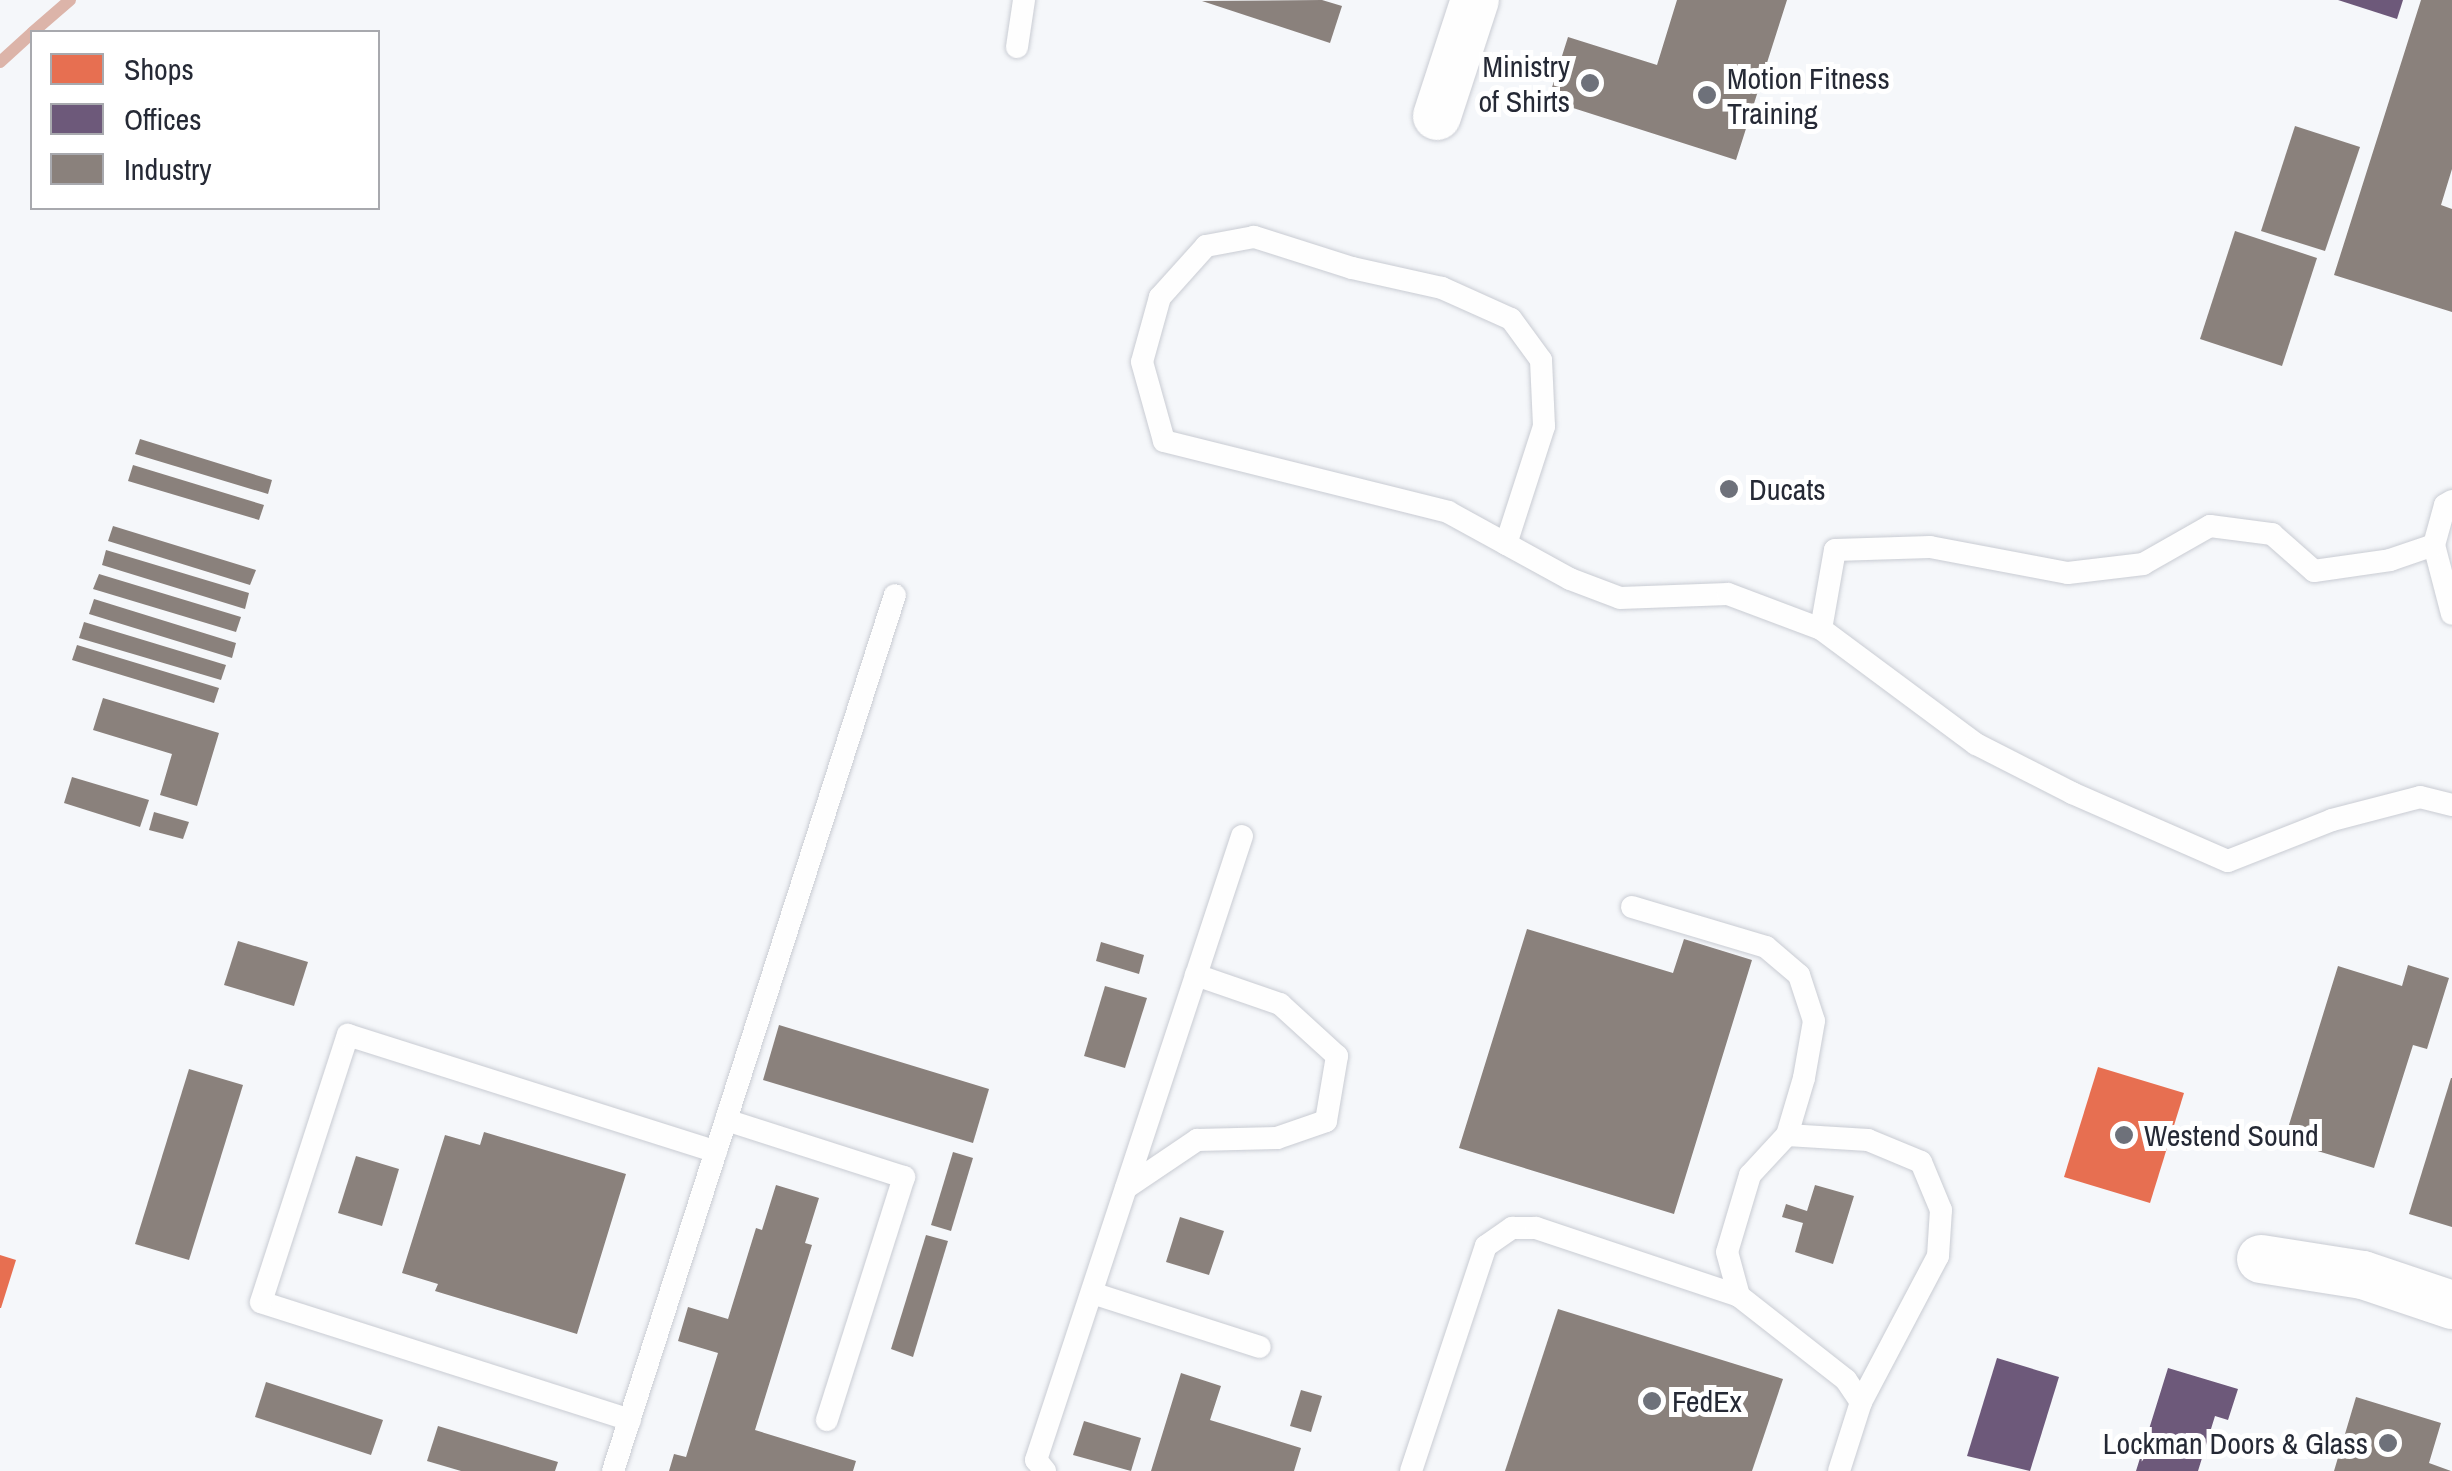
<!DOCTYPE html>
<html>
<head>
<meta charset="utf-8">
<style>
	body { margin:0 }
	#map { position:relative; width:2452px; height:1471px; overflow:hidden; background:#f5f7fa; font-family:"Archivo Narrow",sans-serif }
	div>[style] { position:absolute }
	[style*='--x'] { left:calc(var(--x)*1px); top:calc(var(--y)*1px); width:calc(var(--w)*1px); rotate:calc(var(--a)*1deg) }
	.shops>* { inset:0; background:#e76f51 }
	.offices>* { inset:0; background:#6d597a }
	.industry>* { inset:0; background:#8a817c }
	.stream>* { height:12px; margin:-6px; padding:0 6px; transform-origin:6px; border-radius:6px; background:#dcb4a9 }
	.roads { filter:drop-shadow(0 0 2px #c9ccd3) drop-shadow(0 0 2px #c9ccd3) }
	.lane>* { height:22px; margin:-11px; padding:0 11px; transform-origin:11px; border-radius:11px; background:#fefefe }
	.street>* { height:48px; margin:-24px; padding:0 24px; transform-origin:24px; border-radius:24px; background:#fefefe }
	.dots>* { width:28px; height:28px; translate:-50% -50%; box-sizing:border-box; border:5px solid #fff; border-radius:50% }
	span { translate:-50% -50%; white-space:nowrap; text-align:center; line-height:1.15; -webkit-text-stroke:10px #fff; paint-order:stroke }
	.poi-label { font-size:30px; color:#252935 }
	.right { translate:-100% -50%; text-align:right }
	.left { translate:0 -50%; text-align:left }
	.legend { position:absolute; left:30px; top:30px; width:350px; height:180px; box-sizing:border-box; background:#fff; border:2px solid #a8a9ae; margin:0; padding:12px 18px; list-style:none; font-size:30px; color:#252935 }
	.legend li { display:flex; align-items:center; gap:20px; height:50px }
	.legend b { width:50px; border:2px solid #a8a9ae }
</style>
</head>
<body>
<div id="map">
	<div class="shops">
		<div style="clip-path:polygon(2098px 1067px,2184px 1093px,2150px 1203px,2064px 1177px)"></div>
		<div style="clip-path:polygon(0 1255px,16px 1260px,1px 1308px,0 1308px)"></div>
	</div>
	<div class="offices">
		<div style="clip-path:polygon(2338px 0,2403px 0,2397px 19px)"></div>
		<div style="clip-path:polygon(1997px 1358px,2059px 1377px,2030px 1471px,1967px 1456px)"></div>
		<div style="clip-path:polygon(2168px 1368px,2238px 1389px,2228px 1420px,2215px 1416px,2198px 1471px,2136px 1471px)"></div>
	</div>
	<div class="industry">
		<div style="clip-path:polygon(1322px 0,1342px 6px,1330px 43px,1202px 1px)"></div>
		<div style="clip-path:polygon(1677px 0,1787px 0,1736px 160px,1548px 100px,1568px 37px,1657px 65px)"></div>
		<div style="clip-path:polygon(2421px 0,2452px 0,2452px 169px,2441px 205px,2452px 209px,2452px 312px,2334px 275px)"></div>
		<div style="clip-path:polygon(2295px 126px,2360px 147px,2325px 251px,2261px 231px)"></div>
		<div style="clip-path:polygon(2235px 231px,2317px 258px,2282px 366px,2200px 339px)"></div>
		<div style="clip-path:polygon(140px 439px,272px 480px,268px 494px,135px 454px)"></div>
		<div style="clip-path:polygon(133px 465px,264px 505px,259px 520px,128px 481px)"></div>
		<div style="clip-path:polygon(113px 526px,256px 570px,250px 585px,108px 541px)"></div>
		<div style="clip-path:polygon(106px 550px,249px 593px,245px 609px,102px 565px)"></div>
		<div style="clip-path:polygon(99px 574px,241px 617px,236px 632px,93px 589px)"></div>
		<div style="clip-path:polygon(94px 599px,236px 643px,232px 658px,89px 614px)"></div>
		<div style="clip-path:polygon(84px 622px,226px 665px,221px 680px,79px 638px)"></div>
		<div style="clip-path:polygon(77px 645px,219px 688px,214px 703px,72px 660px)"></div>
		<div style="clip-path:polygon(103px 698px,219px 733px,197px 806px,160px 795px,172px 754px,93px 730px)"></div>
		<div style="clip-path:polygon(72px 777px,149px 800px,140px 827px,64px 803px)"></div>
		<div style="clip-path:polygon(154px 812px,189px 822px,183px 839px,149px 830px)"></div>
		<div style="clip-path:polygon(1527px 929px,1673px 973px,1684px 939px,1752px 960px,1674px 1214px,1459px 1148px)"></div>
		<div style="clip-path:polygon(238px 941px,308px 962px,294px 1006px,224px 985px)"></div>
		<div style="clip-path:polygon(1101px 942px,1144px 955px,1139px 974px,1096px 961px)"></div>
		<div style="clip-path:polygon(2408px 965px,2449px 978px,2427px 1049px,2413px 1045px,2374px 1168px,2284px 1141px,2338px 966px,2402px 986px)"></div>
		<div style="clip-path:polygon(1105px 986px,1147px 998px,1125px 1068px,1084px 1056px)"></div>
		<div style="clip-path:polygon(779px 1025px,989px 1089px,973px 1143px,763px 1080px)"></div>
		<div style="clip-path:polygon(189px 1069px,243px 1085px,189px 1260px,135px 1244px)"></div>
		<div style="clip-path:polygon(2451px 1078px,2452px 1078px,2452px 1227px,2409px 1214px)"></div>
		<div style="clip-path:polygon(484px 1132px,626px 1174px,577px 1334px,435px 1291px,438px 1284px,402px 1273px,445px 1135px,480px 1145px)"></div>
		<div style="clip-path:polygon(953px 1152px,973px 1158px,951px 1231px,931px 1225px)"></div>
		<div style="clip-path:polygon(356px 1156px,399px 1169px,382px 1226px,338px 1213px)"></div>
		<div style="clip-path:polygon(776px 1185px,819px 1198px,805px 1243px,812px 1245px,755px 1430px,856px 1461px,853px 1471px,669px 1471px,674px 1454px,686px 1457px,718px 1353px,678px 1341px,688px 1307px,728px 1319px,756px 1228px,762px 1230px)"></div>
		<div style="clip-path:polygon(1815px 1185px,1854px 1196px,1833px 1264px,1795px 1252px,1803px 1223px,1782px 1217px,1786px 1204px,1807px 1211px)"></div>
		<div style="clip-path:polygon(1180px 1217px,1224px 1231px,1209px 1275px,1166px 1262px)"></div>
		<div style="clip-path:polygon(926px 1235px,948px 1241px,913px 1357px,891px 1349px)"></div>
		<div style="clip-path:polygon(1558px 1309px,1783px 1379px,1752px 1471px,1505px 1471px)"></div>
		<div style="clip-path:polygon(1181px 1373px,1221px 1386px,1210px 1420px,1301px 1448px,1294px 1471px,1151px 1471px)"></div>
		<div style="clip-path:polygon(266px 1382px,383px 1420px,371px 1455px,255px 1417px)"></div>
		<div style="clip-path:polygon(1301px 1390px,1322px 1396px,1311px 1432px,1290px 1426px)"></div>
		<div style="clip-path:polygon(2356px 1397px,2441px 1423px,2429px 1463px,2451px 1471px,2334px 1471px)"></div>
		<div style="clip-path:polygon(1084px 1421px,1141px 1438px,1131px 1471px,1073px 1455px)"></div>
		<div style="clip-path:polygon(438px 1426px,558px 1462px,555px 1471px,461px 1471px,427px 1461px)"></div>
	</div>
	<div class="stream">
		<div style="--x:33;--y:32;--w:49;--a:-40.9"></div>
		<div style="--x:0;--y:62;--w:43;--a:-42.2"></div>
	</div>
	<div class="roads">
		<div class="lane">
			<div style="--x:1017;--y:47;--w:48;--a:-81.5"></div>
			<div style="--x:1506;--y:544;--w:124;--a:-72.1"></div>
			<div style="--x:1544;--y:426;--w:66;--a:-92.6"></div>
			<div style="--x:1541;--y:360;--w:51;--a:-126.2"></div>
			<div style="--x:1511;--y:319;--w:76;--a:-155.8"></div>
			<div style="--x:1442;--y:288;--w:92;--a:-167.5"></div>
			<div style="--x:1352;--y:268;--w:103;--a:-162.4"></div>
			<div style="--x:1254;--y:237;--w:49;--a:169.4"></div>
			<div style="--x:1206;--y:246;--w:69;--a:132"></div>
			<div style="--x:1160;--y:297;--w:67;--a:105.5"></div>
			<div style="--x:1142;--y:362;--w:82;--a:74.4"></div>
			<div style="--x:1164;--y:441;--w:293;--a:14"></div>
			<div style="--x:1448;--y:512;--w:139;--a:28.8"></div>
			<div style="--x:1570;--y:579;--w:53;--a:20.8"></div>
			<div style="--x:1620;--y:598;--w:108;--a:-2.1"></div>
			<div style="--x:1728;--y:594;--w:99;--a:20.6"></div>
			<div style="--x:1821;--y:629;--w:193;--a:36.6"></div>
			<div style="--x:1976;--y:744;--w:108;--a:27"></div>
			<div style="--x:2072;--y:793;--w:170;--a:23.6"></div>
			<div style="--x:2228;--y:861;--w:112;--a:-21.5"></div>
			<div style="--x:2332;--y:820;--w:91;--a:-14.6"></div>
			<div style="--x:2420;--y:797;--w:33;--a:14"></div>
			<div style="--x:2434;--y:545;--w:71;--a:75.4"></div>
			<div style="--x:1821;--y:629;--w:80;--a:-80"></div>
			<div style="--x:1835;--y:550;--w:95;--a:-1.8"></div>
			<div style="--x:1930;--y:547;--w:140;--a:10.7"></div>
			<div style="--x:2068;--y:573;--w:76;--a:-6.8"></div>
			<div style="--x:2143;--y:564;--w:77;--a:-29.6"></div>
			<div style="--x:2210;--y:526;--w:63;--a:7.4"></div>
			<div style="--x:2272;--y:534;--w:56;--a:41.4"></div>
			<div style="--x:2314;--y:571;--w:77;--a:-8.2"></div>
			<div style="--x:2390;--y:560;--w:46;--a:-18.8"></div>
			<div style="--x:2434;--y:545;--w:41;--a:-74.6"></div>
			<div style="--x:2445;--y:505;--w:8;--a:-30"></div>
			<div style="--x:1632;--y:907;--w:140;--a:16.6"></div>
			<div style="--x:1766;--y:947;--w:43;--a:40.3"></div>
			<div style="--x:1799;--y:975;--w:48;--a:71.9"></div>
			<div style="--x:1814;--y:1021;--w:58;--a:100"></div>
			<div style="--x:1804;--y:1078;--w:59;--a:106.6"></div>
			<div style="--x:726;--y:1120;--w:187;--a:17.8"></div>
			<div style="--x:904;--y:1177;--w:255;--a:107.6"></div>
			<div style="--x:1126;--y:1188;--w:86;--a:-34.1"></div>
			<div style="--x:1197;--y:1140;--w:80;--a:-1.4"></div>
			<div style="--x:1277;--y:1138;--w:52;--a:-19.1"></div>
			<div style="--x:1326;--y:1121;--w:66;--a:-80.4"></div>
			<div style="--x:1337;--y:1056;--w:77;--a:-137.6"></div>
			<div style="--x:1280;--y:1004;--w:89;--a:-161"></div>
			<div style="--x:1092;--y:1293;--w:176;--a:17.8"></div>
			<div style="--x:630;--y:1420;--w:387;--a:-162.3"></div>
			<div style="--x:261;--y:1302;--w:281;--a:-72"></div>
			<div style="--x:348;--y:1035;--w:386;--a:17.6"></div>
			<div style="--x:613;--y:1471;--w:920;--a:-72.16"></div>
			<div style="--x:1045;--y:1471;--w:14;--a:-129"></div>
			<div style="--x:1036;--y:1460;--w:657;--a:-71.73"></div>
			<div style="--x:1411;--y:1471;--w:237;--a:-71.6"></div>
			<div style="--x:1486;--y:1246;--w:32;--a:-35"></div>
			<div style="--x:1512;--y:1228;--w:24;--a:0"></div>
			<div style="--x:1536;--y:1228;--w:214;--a:18.5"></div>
			<div style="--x:1839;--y:1471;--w:72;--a:-72.3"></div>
			<div style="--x:1861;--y:1402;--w:165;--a:-62.2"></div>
			<div style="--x:1938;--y:1256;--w:46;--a:-86.3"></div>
			<div style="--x:1941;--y:1210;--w:52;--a:-112.6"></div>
			<div style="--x:1921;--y:1162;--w:57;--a:-157.5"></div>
			<div style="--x:1868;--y:1140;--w:81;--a:-176.5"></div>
			<div style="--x:1787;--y:1135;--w:54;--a:132.8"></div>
			<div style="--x:1750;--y:1175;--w:80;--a:106.6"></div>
			<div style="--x:1727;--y:1252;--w:46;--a:74.7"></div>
			<div style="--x:1739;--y:1296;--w:136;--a:38.1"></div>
			<div style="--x:1846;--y:1380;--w:27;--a:56"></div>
		</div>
		<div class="street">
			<div style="--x:1437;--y:116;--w:122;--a:-71.9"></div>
			<div style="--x:2261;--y:1259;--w:103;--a:8.9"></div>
			<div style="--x:2363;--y:1275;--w:94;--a:18.6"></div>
		</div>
	</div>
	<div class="dots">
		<div style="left:1590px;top:83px;background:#6e717a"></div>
		<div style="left:1707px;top:95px;background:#6e717a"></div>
		<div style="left:1729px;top:489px;background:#6e717a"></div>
		<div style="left:2124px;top:1135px;background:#6e717a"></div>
		<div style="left:1652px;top:1401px;background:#6e717a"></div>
		<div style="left:2388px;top:1443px;background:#6e717a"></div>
	</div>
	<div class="poi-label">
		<span class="right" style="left:1570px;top:83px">Ministry<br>of Shirts</span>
		<span class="left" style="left:1727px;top:95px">Motion Fitness<br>Training</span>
		<span class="left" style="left:1749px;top:489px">Ducats</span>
		<span class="left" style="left:2144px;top:1135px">Westend Sound</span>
		<span class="left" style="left:1672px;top:1401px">FedEx</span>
		<span class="right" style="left:2368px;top:1443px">Lockman Doors &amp; Glass</span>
	</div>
	<ul class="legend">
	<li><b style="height:28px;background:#e76f51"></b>Shops</li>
	<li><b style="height:28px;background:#6d597a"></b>Offices</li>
	<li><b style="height:28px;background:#8a817c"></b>Industry</li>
	</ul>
</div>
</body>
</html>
